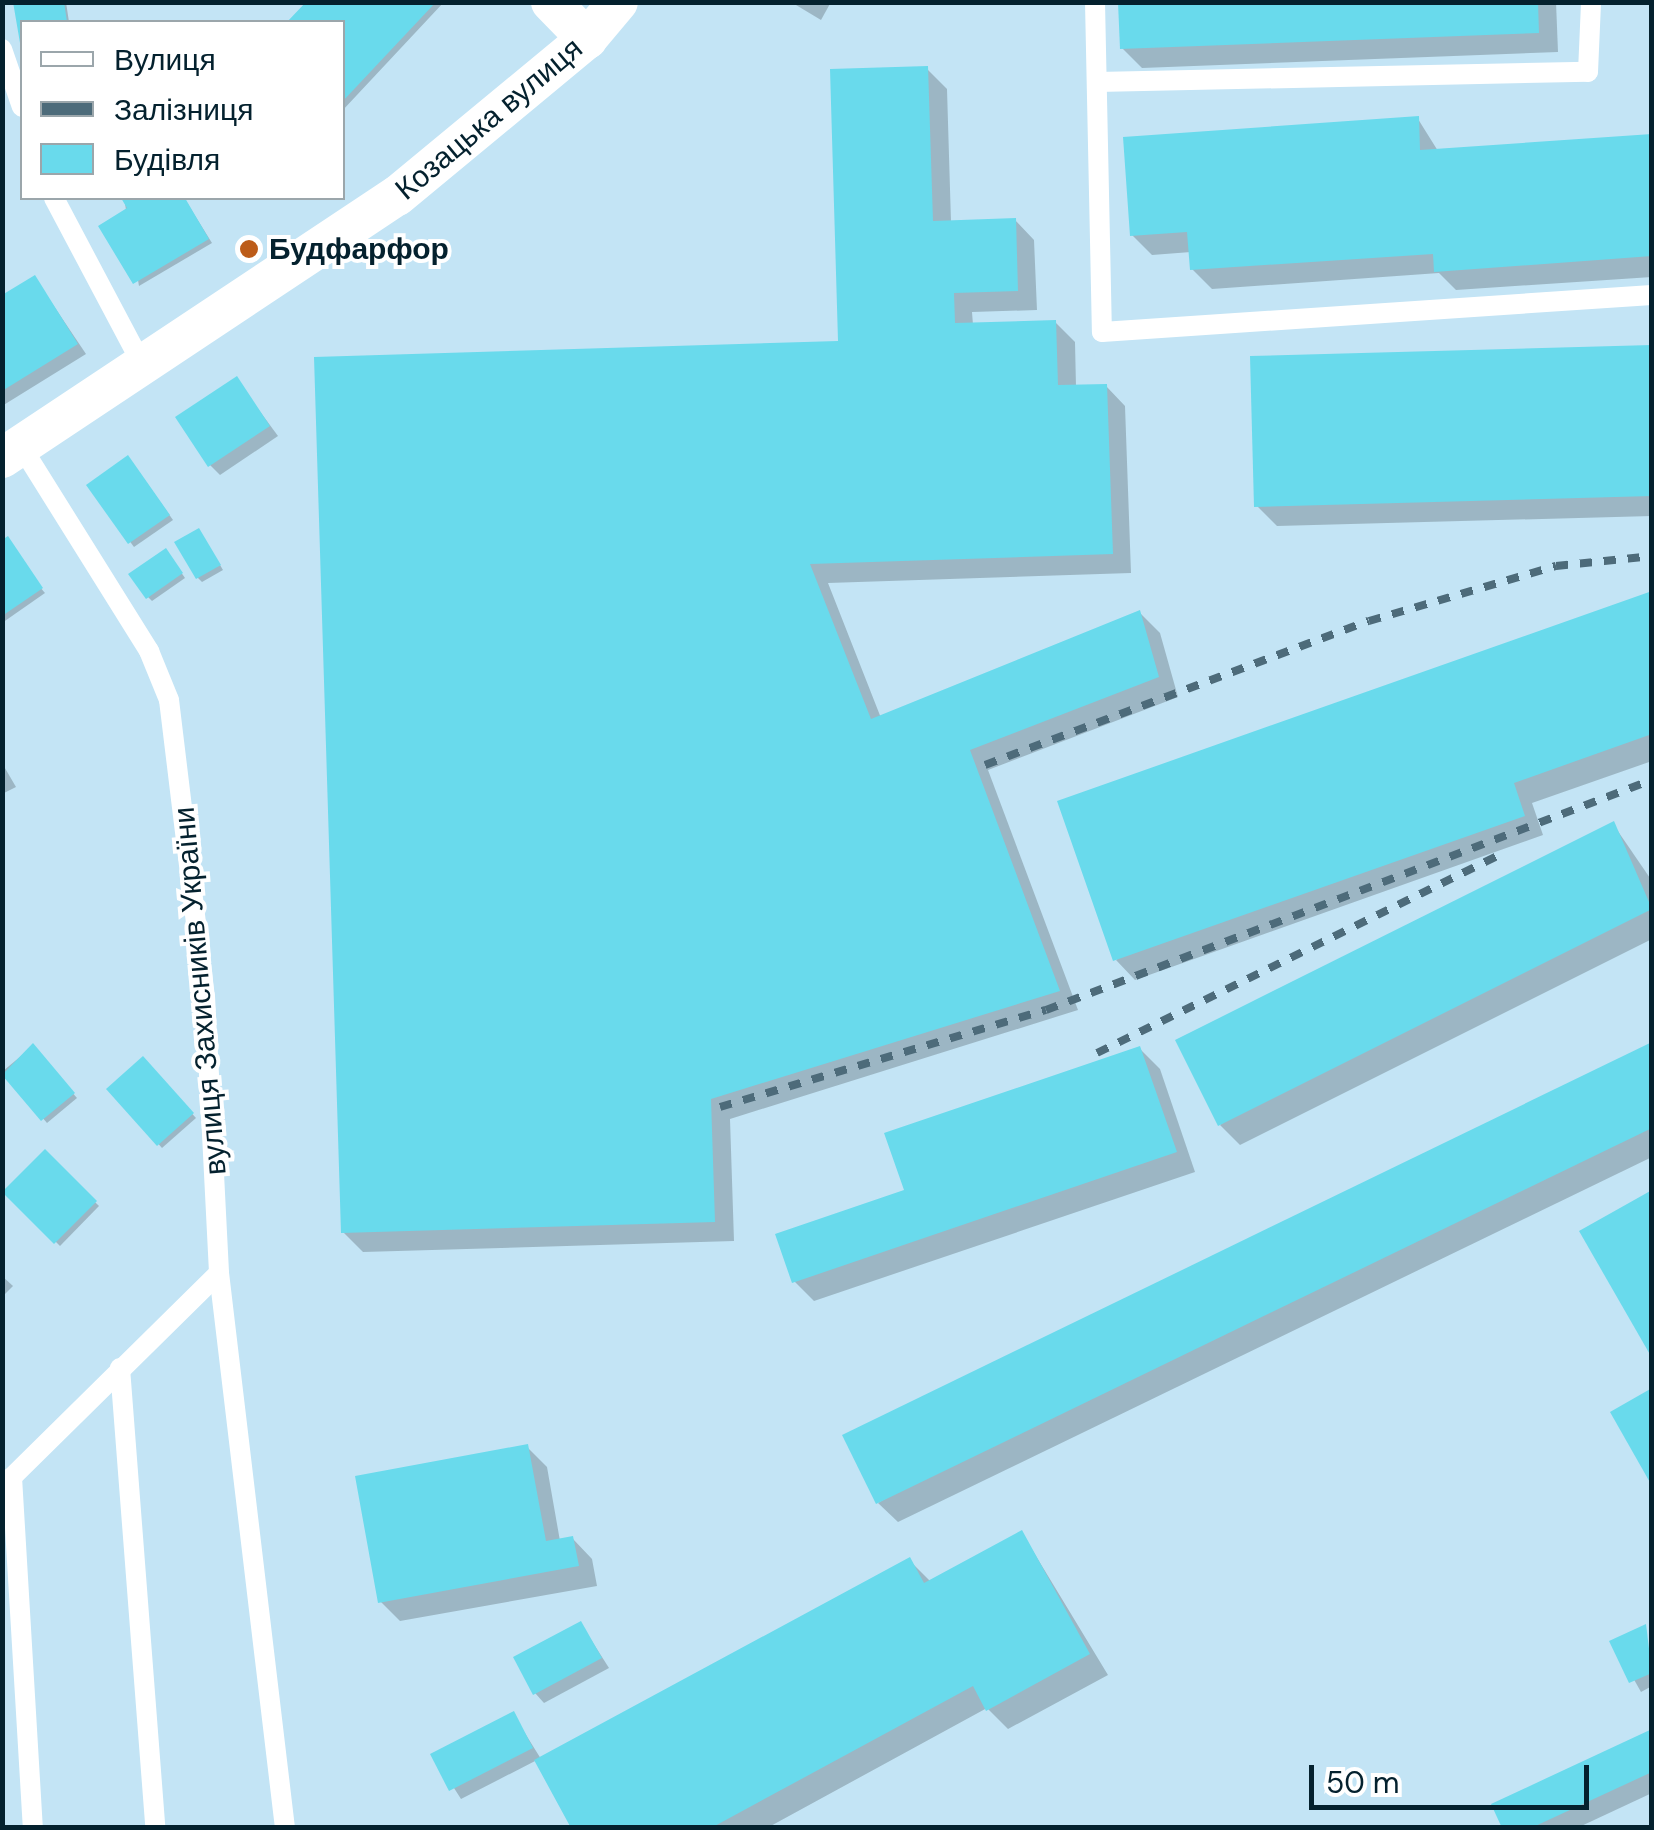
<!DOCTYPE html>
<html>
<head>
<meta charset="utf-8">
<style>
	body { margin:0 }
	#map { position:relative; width:1654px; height:1830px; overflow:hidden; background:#c3e4f5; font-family:"DM Sans",sans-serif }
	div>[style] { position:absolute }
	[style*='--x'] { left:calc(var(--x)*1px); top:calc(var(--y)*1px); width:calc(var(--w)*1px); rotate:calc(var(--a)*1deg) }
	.shadow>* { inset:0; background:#0003 }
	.building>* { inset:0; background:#69daec }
	.lane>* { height:20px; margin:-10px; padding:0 10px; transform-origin:10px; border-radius:10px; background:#fff }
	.street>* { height:40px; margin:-20px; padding:0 20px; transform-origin:20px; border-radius:20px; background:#fff }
	.rail>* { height:8px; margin-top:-4px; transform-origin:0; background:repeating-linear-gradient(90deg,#4d6b7a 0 12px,transparent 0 24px) }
	.dots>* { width:28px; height:28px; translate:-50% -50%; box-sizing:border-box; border:5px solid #fff; border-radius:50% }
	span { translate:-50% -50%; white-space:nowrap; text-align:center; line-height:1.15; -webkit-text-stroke:8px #fff; paint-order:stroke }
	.street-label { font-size:30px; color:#04212e }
	.poi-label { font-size:30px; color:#04212e; font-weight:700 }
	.left { translate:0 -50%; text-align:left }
	.frame { position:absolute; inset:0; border:5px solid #04212e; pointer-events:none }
	.legend { position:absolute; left:20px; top:20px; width:325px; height:180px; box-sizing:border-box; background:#fff; border:2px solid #9ba6ab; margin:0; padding:12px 18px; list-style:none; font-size:30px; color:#04212e }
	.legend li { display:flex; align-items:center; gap:20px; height:50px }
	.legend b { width:50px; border:2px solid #9ba6ab }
	.scale { position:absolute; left:1309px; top:1765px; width:280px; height:45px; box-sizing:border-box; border:5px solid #04212e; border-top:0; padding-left:12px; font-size:30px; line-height:35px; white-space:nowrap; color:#04212e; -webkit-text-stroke:8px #fff; paint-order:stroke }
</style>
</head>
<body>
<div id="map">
	<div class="shadow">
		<div style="clip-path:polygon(16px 2px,66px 2px,69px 22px,22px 22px,22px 40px)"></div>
		<div style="clip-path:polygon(309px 2px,444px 2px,342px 111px,342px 22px,291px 22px)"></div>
		<div style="clip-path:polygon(791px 2px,831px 2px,821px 20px)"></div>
		<div style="clip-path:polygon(1120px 2px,1556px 2px,1558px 52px,1142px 68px,1122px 48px)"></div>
		<div style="clip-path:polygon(927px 69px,947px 89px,951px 222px,1015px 220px,1034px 240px,1037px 310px,972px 312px,973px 325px,1055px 322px,1075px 342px,1076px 387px,1106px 386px,1125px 406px,1131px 573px,828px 583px,881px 718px,1140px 613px,1160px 633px,1178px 697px,988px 770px,1078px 1010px,730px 1119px,734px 1241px,363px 1252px,343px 1232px,841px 343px)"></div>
		<div style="clip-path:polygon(1418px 119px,1438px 151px,1652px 136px,1652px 277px,1456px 290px,1439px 273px,1212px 289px,1192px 269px,1191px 252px,1152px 255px,1132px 235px)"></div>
		<div style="clip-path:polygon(124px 198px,184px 198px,212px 243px,139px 286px)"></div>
		<div style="clip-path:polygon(35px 278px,86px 354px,2px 406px,2px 298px)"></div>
		<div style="clip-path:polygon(1652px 347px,1652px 516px,1277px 526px,1257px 506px)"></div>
		<div style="clip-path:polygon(236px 379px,278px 436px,220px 475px,210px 465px)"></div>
		<div style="clip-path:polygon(132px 462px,173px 520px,134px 547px,89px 486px)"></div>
		<div style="clip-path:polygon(202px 535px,223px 570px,202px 582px,198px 578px)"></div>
		<div style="clip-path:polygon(2px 543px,45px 593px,2px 623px)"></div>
		<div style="clip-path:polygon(169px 555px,185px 578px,152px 601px,148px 597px)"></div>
		<div style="clip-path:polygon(1652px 594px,1652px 761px,1532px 803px,1543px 835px,1135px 980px,1116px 960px)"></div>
		<div style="clip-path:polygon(2px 763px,16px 787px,2px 794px)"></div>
		<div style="clip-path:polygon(1613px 824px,1652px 881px,1652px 939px,1240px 1145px,1220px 1125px)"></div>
		<div style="clip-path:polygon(1652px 1044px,1652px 1157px,898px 1522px,878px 1503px)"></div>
		<div style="clip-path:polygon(32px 1047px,77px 1098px,47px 1123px,3px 1071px)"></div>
		<div style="clip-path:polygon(1140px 1049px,1160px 1069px,1195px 1172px,814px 1301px,794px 1281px,907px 1192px)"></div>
		<div style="clip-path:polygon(143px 1060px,196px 1118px,162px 1148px,110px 1089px)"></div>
		<div style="clip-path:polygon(44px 1152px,99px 1206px,60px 1246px,5px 1191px)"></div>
		<div style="clip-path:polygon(2px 1276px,13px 1286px,2px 1297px)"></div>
		<div style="clip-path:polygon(527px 1447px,547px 1467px,560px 1541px,573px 1539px,592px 1559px,597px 1586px,400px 1621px,381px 1602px)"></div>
		<div style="clip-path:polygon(1022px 1533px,1108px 1675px,1008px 1729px,987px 1708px,767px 1828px,574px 1828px,537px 1760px,461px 1799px,433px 1755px,513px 1714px,541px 1759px,909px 1560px,931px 1582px)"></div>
		<div style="clip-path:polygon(581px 1624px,609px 1668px,544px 1703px,535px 1693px)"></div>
		<div style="clip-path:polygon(1645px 1627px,1652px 1686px,1641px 1692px,1613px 1642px)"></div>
		<div style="clip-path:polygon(1652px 1732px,1652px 1793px,1577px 1828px,1505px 1828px)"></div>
	</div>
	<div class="building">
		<div style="clip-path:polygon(13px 2px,64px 2px,67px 22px,22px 22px,20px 43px)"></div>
		<div style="clip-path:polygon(306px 2px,436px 2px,342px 102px,342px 22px,287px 22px)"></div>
		<div style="clip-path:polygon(1118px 2px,1538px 2px,1539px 33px,1120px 49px)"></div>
		<div style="clip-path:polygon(928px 66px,933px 221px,1016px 218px,1018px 291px,954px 293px,955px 323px,1056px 320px,1058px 385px,1107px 384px,1113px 554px,810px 564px,871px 719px,1140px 610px,1159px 677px,970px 750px,1060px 991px,711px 1099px,715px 1222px,341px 1233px,314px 357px,838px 341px,830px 69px)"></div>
		<div style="clip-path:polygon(1419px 116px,1420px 150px,1652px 134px,1652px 256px,1434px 272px,1433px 254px,1190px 270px,1187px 232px,1130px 236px,1123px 137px)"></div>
		<div style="clip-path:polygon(121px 198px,185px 198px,209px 239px,133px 284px,98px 226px,127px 208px)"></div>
		<div style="clip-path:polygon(35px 275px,78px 344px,2px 391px,2px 295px)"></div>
		<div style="clip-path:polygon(1652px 345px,1652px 496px,1254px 507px,1250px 356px)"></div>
		<div style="clip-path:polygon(237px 376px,270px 426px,208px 467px,175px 417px)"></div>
		<div style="clip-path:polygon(128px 455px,170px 515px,128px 544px,86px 485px)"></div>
		<div style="clip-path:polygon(199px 528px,221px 565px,196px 579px,174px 542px)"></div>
		<div style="clip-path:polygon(8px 536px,43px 588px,2px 616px,2px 540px)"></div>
		<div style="clip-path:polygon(166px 548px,183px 573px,146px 599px,128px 574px)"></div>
		<div style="clip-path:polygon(1652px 591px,1652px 734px,1514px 783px,1525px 816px,1113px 961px,1057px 801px)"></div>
		<div style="clip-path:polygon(1614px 821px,1652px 909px,1218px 1126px,1175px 1040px)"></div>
		<div style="clip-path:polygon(1652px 1042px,1652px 1128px,876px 1504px,842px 1435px)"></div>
		<div style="clip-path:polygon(33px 1043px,75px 1093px,41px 1121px,2px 1075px)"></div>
		<div style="clip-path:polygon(1140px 1046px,1177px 1152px,792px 1283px,775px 1234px,904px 1190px,884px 1133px)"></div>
		<div style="clip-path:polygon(143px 1056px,194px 1113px,157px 1146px,106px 1089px)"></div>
		<div style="clip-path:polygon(45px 1149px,97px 1201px,54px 1244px,2px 1192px)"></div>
		<div style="clip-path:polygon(1652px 1190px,1652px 1358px,1579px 1231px)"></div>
		<div style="clip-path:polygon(1652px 1388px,1652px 1486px,1610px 1412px)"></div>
		<div style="clip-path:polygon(528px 1444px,546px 1541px,573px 1536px,579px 1566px,378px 1603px,355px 1476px)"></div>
		<div style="clip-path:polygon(1022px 1530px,1090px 1654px,986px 1711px,973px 1686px,711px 1828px,571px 1828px,534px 1760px,910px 1557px,924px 1583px)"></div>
		<div style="clip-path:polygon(581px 1621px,602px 1658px,533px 1695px,513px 1657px)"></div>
		<div style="clip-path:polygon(1646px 1624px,1652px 1673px,1629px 1683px,1609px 1641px)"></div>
		<div style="clip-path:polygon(514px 1711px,533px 1748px,449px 1791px,430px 1754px)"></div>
		<div style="clip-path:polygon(1652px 1729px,1652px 1772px,1531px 1828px,1502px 1828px,1491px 1804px)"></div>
	</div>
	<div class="lane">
		<div style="--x:1095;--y:2;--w:330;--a:88.8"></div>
		<div style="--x:1102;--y:332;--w:551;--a:-3.85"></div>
		<div style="--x:2;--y:49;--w:61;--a:71"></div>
		<div style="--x:1097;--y:82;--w:491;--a:-1.2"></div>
		<div style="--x:1588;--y:72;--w:70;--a:-87.5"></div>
		<div style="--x:54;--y:198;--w:190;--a:62.1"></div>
		<div style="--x:21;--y:446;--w:242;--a:58"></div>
		<div style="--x:149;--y:651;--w:53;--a:67.8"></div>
		<div style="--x:169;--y:700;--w:298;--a:83.1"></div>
		<div style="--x:205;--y:996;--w:277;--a:87.1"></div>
		<div style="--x:219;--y:1273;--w:559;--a:83.22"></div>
		<div style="--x:120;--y:1368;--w:461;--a:85.6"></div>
		<div style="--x:12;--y:1477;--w:352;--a:86.6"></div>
		<div style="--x:3;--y:1486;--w:303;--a:-44.6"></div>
	</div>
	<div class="street">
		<div style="--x:551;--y:2;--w:52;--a:45.8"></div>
		<div style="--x:2;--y:458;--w:474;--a:-33.6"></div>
		<div style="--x:397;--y:196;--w:246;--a:-39.6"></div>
		<div style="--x:587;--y:39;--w:48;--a:-50"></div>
	</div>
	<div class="rail">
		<div style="--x:985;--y:765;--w:410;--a:-20.6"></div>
		<div style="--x:1369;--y:621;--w:195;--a:-16.4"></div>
		<div style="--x:1556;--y:566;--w:97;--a:-5.9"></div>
		<div style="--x:1097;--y:1053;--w:448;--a:-26.2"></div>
		<div style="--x:720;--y:1107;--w:340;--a:-16.6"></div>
		<div style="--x:1046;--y:1010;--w:645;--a:-20.8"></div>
	</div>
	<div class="dots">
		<div style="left:249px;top:249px;background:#bc5c19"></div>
	</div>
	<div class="street-label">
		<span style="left:489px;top:119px;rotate:-40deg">Козацька вулиця</span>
		<span style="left:200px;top:991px;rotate:-95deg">вулиця Захисників України</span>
	</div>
	<div class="poi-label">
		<span class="left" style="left:269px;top:249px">Будфарфор</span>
	</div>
	<div class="frame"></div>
	<ul class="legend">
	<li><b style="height:12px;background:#fff"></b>Вулиця</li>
	<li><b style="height:12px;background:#4d6b7a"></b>Залізниця</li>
	<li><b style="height:28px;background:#69daec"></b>Будівля</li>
	</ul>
	<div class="scale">50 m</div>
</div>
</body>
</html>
